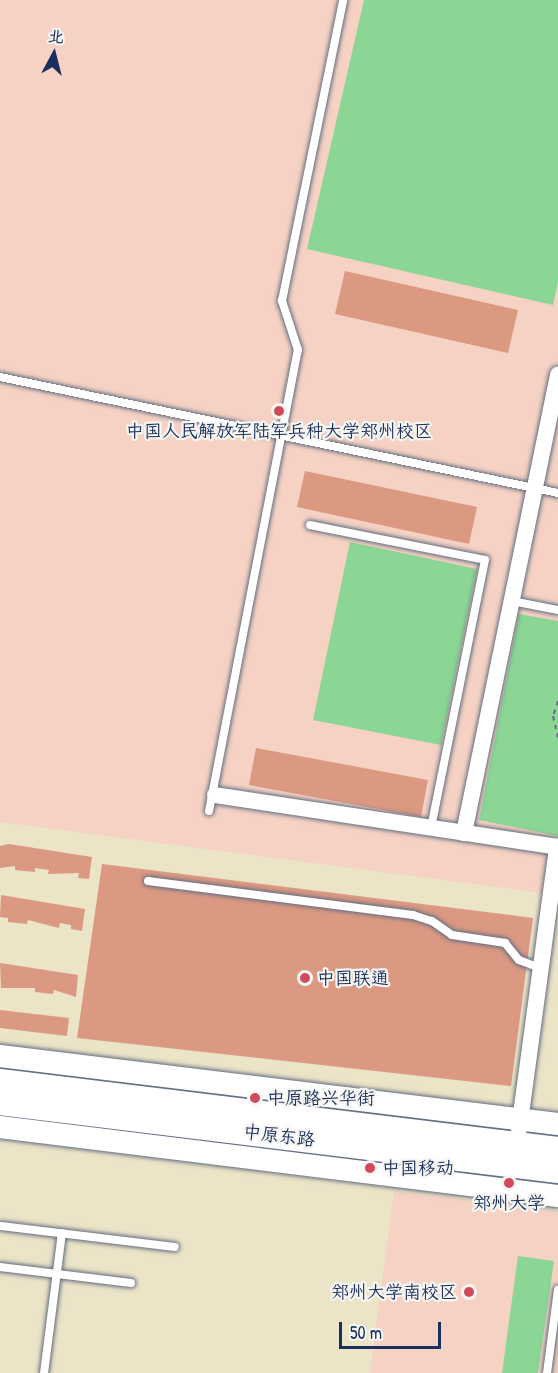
<!DOCTYPE html>
<html>
<head>
<meta charset="utf-8">
<style>
	body { margin:0 }
	#map { position:relative; width:558px; height:1373px; overflow:hidden; background:#ece4c7; font-family:"Patrick Hand","LXGW WenKai TC",sans-serif }
	div>[style] { position:absolute }
	[style*='--x'] { left:calc(var(--x)*1px); top:calc(var(--y)*1px); width:calc(var(--w)*1px); rotate:calc(var(--a)*1deg) }
	.built>* { inset:0; background:#f5d2c3 }
	.green>* { inset:0; background:#8bd694 }
	.building>* { inset:0; background:#db9982 }
	.path>* { height:2px; margin-top:-1px; transform-origin:0; background:repeating-linear-gradient(90deg,#646e83 0 4.5px,transparent 0 9px) }
	.roads { filter:drop-shadow(0 0 2px #646e83) drop-shadow(0 0 2px #646e83) }
	.lane>* { height:8px; margin:-4px; padding:0 4px; transform-origin:4px; border-radius:4px; background:#fff }
	.street>* { height:16px; margin:-8px; padding:0 8px; transform-origin:8px; border-radius:8px; background:#fff }
	.secondary>* { height:22px; margin:-11px; padding:0 11px; transform-origin:11px; border-radius:11px; background:#fff }
	.primary>* { height:26px; margin:-13px; padding:0 13px; transform-origin:13px; border-radius:13px; background:#fff }
	.dots>* { width:16px; height:16px; translate:-50% -50%; box-sizing:border-box; border:3px solid #f6f6f2; border-radius:50% }
	span { translate:-50% -50%; white-space:nowrap; text-align:center; line-height:1.15; -webkit-text-stroke:4.5px #f6f6f2; paint-order:stroke }
	.poi-label { font-size:18px; color:#1b2f5e }
	.left { translate:0 -50%; text-align:left }
	.right { translate:-100% -50%; text-align:right }
	.street-label { font-size:18px; color:#1b2f5e }
	.north { position:absolute; left:24px; top:24px; width:60px; height:60px; -webkit-text-stroke:4px #f6f6f2; paint-order:stroke; rotate:7deg; font-size:16px; font-weight:700; line-height:24px; text-align:center; color:#1b2f5e }
	.north::after { content:''; display:block; margin:auto; width:21px; height:27px; background:#1b2f5e; clip-path:polygon(50% 0,100% 100%,50% 72%,0 100%) }
	.scale { position:absolute; left:339px; top:1322px; width:102px; height:27px; box-sizing:border-box; border:3px solid #1b2f5e; border-top:0; padding-left:8px; font-size:18px; line-height:21px; white-space:nowrap; color:#1b2f5e; -webkit-text-stroke:4px #f6f6f2; paint-order:stroke }
</style>
</head>
<body>
<div id="map">
	<div class="built">
		<div style="clip-path:polygon(0 0,558px 0,558px 895px,0 822px)"></div>
		<div style="clip-path:polygon(394px 1191px,558px 1211px,558px 1373px,370px 1373px)"></div>
	</div>
	<div class="green">
		<div style="clip-path:polygon(364px 0,558px 0,558px 282px,553px 305px,307px 249px)"></div>
		<div style="clip-path:polygon(350px 542px,477px 569px,441px 745px,313px 720px)"></div>
		<div style="clip-path:polygon(519px 614px,558px 621px,558px 836px,479px 820px)"></div>
		<div style="clip-path:polygon(518px 1256px,554px 1261px,538px 1373px,502px 1373px)"></div>
	</div>
	<div class="building">
		<div style="clip-path:polygon(345px 271px,518px 310px,508px 353px,335px 314px)"></div>
		<div style="clip-path:polygon(305px 471px,477px 507px,469px 544px,297px 507px)"></div>
		<div style="clip-path:polygon(256px 748px,428px 780px,421px 817px,249px 785px)"></div>
		<div style="clip-path:polygon(9px 844px,92px 857px,89px 879px,78px 878px,79px 873px,48px 874px,49px 870px,35px 868px,35px 872px,15px 870px,15px 866px,0 868px,0 846px)"></div>
		<div style="clip-path:polygon(102px 864px,533px 918px,511px 1086px,77px 1038px)"></div>
		<div style="clip-path:polygon(1px 895px,85px 909px,82px 931px,71px 929px,71px 925px,60px 923px,59px 928px,28px 920px,27px 924px,8px 922px,8px 918px,0 917px)"></div>
		<div style="clip-path:polygon(0 963px,78px 975px,76px 997px,54px 990px,53px 994px,35px 992px,35px 988px,1px 988px)"></div>
		<div style="clip-path:polygon(0 1010px,69px 1018px,67px 1036px,0 1028px)"></div>
	</div>
	<div class="path">
		<div style="--x:558;--y:701;--w:16;--a:108"></div>
		<div style="--x:553;--y:716;--w:22;--a:77"></div>
	</div>
	<div class="roads">
		<div class="lane">
			<div style="--x:0;--y:377;--w:570;--a:11.74"></div>
			<div style="--x:310;--y:525;--w:178;--a:11.3"></div>
			<div style="--x:485;--y:560;--w:273;--a:101.4"></div>
			<div style="--x:512;--y:601;--w:47;--a:11.1"></div>
			<div style="--x:209;--y:811;--w:470;--a:-79.1"></div>
			<div style="--x:298;--y:350;--w:52;--a:-108.1"></div>
			<div style="--x:282;--y:301;--w:307;--a:-78.5"></div>
			<div style="--x:148;--y:881;--w:267;--a:7.3"></div>
			<div style="--x:413;--y:915;--w:20;--a:18"></div>
			<div style="--x:432;--y:921;--w:24;--a:35"></div>
			<div style="--x:452;--y:935;--w:54;--a:8.6"></div>
			<div style="--x:505;--y:943;--w:22;--a:51"></div>
			<div style="--x:519;--y:960;--w:22;--a:21"></div>
			<div style="--x:1;--y:1226;--w:175;--a:6.9"></div>
			<div style="--x:0;--y:1267;--w:132;--a:7"></div>
			<div style="--x:44;--y:1373;--w:141;--a:-82.7"></div>
			<div style="--x:547;--y:1373;--w:84;--a:-82.5"></div>
		</div>
		<div class="street">
			<div style="--x:215;--y:795;--w:347;--a:8.6"></div>
			<div style="--x:464;--y:833;--w:468;--a:-78.4"></div>
			<div style="--x:519;--y:1129;--w:285;--a:-82.3"></div>
		</div>
		<div class="secondary">
			<div style="--x:0;--y:1056;--w:562;--a:6.95"></div>
			<div style="--x:0;--y:1127;--w:562;--a:7.05"></div>
		</div>
		<div class="primary">
			<div style="--x:0;--y:1082;--w:562;--a:6.95"></div>
			<div style="--x:0;--y:1102;--w:562;--a:6.95"></div>
		</div>
	</div>
	<div class="dots">
		<div style="left:279px;top:411px;background:#d1495b"></div>
		<div style="left:305px;top:978px;background:#d1495b"></div>
		<div style="left:255px;top:1098px;background:#d1495b"></div>
		<div style="left:370px;top:1168px;background:#d1495b"></div>
		<div style="left:509px;top:1183px;background:#d1495b"></div>
		<div style="left:469px;top:1292px;background:#d1495b"></div>
	</div>
	<div class="poi-label">
		<span style="left:279px;top:431px">中国人民解放军陆军兵种大学郑州校区</span>
		<span class="left" style="left:317px;top:978px">中国联通</span>
		<span class="left" style="left:267px;top:1098px">中原路兴华街</span>
		<span class="left" style="left:382px;top:1168px">中国移动</span>
		<span style="left:509px;top:1203px">郑州大学</span>
		<span class="right" style="left:457px;top:1292px">郑州大学南校区</span>
	</div>
	<div class="street-label">
		<span style="left:279px;top:1136px;rotate:7deg">中原东路</span>
	</div>
	<div class="north">北</div>
	<div class="scale">50 m</div>
</div>
</body>
</html>
